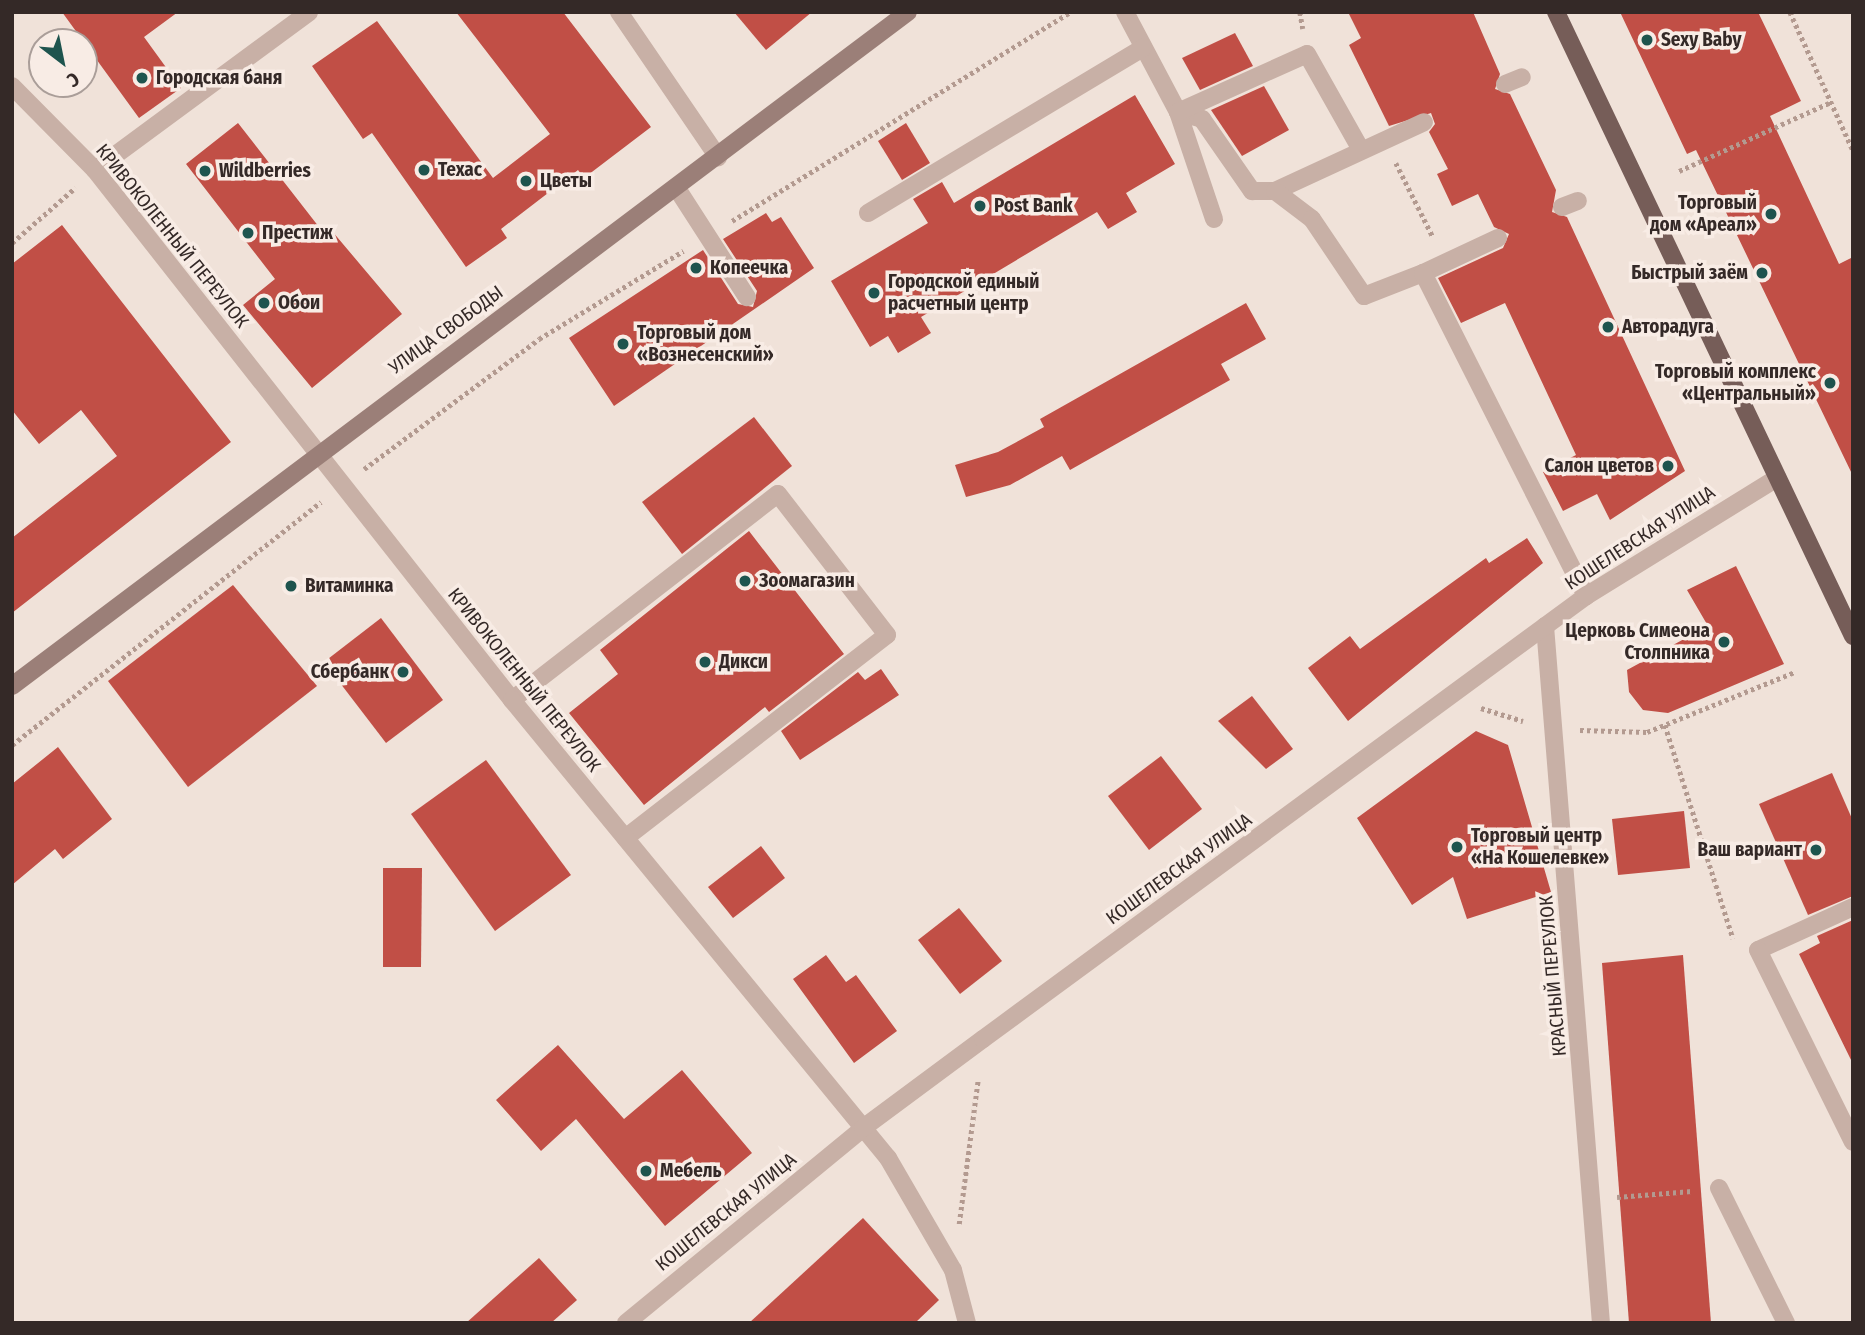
<!DOCTYPE html>
<html>
<head>
<meta charset="utf-8">
<style>
	body { margin:0 }
	#map { position:relative; width:1865px; height:1335px; overflow:hidden; background:#f0e2d9; font-family:"Fira Sans Condensed",sans-serif }
	div>[style] { position:absolute }
	[style*='--x'] { left:calc(var(--x)*1px); top:calc(var(--y)*1px); width:calc(var(--w)*1px); rotate:calc(var(--a)*1deg) }
	.building>* { inset:0; background:#c14f46 }
	.path>* { height:4.5px; margin-top:-2.25px; transform-origin:0; background:repeating-linear-gradient(90deg,#b39a90 0 3.5px,transparent 0 7px) }
	.service>* { height:18px; margin:-9px; padding:0 9px; transform-origin:9px; border-radius:9px; background:#c8b0a6 }
	.minor>* { height:18px; margin:-9px; padding:0 9px; transform-origin:9px; border-radius:9px; background:#c8b0a6 }
	.secondary>* { height:18px; margin:-9px; padding:0 9px; transform-origin:9px; border-radius:9px; background:#9b7f78 }
	.primary>* { height:18px; margin:-9px; padding:0 9px; transform-origin:9px; border-radius:9px; background:#765d58 }
	.dots>* { width:19px; height:19px; translate:-50% -50%; box-sizing:border-box; border:4px solid #f8ece5; border-radius:50% }
	span { translate:-50% -50%; white-space:nowrap; text-align:center; line-height:1.15; -webkit-text-stroke:7px #f8ece5; paint-order:stroke }
	.poi-label { font-size:19px; color:#342927; font-weight:700 }
	.left { translate:0 -50%; text-align:left }
	.right { translate:-100% -50%; text-align:right }
	.street-label { font-size:19px; color:#342927 }
	.frame { position:absolute; inset:0; border:14px solid #342927; pointer-events:none }
	.north { position:absolute; left:28px; top:28px; width:70px; height:70px; box-sizing:border-box; background:#f8ece5; border:2px solid #aa9e99; border-radius:50%; rotate:148deg; font-size:19px; font-weight:700; line-height:28px; text-align:center; color:#342927 }
	.north::after { content:''; display:block; margin:auto; width:24px; height:32px; background:#1e544e; clip-path:polygon(50% 0,100% 100%,50% 72%,0 100%) }
</style>
</head>
<body>
<div id="map">
	<div class="building">
		<div style="clip-path:polygon(62px 12px,178px 12px,144px 37px,181px 88px,139px 118px)"></div>
		<div style="clip-path:polygon(456px 12px,563px 12px,651px 127px,584px 178px,578px 170px,501px 229px,507px 238px,466px 267px,372px 133px,363px 139px,312px 66px,377px 21px,493px 178px,550px 134px)"></div>
		<div style="clip-path:polygon(734px 12px,812px 12px,766px 50px)"></div>
		<div style="clip-path:polygon(1348px 12px,1473px 12px,1500px 74px,1495px 89px,1510px 94px,1556px 190px,1552px 212px,1567px 217px,1685px 471px,1610px 520px,1597px 494px,1563px 511px,1543px 472px,1576px 455px,1505px 303px,1461px 323px,1438px 278px,1503px 248px,1509px 234px,1494px 227px,1478px 194px,1452px 206px,1437px 174px,1448px 169px,1429px 132px,1435px 124px,1431px 113px,1389px 126px,1349px 45px,1361px 38px)"></div>
		<div style="clip-path:polygon(1620px 12px,1758px 12px,1801px 101px,1770px 116px,1839px 264px,1853px 257px,1853px 476px,1696px 150px,1687px 154px)"></div>
		<div style="clip-path:polygon(1235px 33px,1253px 66px,1200px 90px,1182px 58px)"></div>
		<div style="clip-path:polygon(1264px 86px,1289px 130px,1242px 156px,1211px 110px)"></div>
		<div style="clip-path:polygon(1135px 95px,1175px 164px,1126px 193px,1137px 212px,1108px 229px,1097px 212px,921px 317px,931px 333px,898px 353px,888px 336px,870px 347px,831px 281px,928px 223px,913px 199px,942px 182px,954px 203px)"></div>
		<div style="clip-path:polygon(238px 123px,326px 236px,332px 231px,402px 314px,312px 388px,243px 305px,275px 279px,186px 164px)"></div>
		<div style="clip-path:polygon(906px 123px,930px 163px,902px 180px,878px 141px)"></div>
		<div style="clip-path:polygon(766px 213px,772px 222px,781px 217px,814px 268px,614px 406px,569px 338px,703px 250px,738px 304px,753px 307px,757px 291px,723px 239px)"></div>
		<div style="clip-path:polygon(62px 225px,231px 442px,12px 613px,12px 538px,117px 456px,81px 410px,39px 444px,12px 410px,12px 264px)"></div>
		<div style="clip-path:polygon(1246px 303px,1266px 339px,1221px 364px,1230px 380px,1070px 470px,1062px 456px,1010px 485px,966px 497px,955px 465px,998px 452px,1044px 427px,1040px 419px)"></div>
		<div style="clip-path:polygon(754px 417px,792px 466px,682px 554px,642px 502px)"></div>
		<div style="clip-path:polygon(749px 531px,844px 654px,769px 712px,765px 707px,644px 805px,569px 713px,618px 674px,600px 650px)"></div>
		<div style="clip-path:polygon(1527px 538px,1543px 563px,1348px 721px,1308px 668px,1350px 636px,1360px 649px,1486px 558px,1489px 563px)"></div>
		<div style="clip-path:polygon(1736px 566px,1784px 664px,1668px 713px,1643px 710px,1629px 692px,1627px 670px,1708px 626px,1687px 590px)"></div>
		<div style="clip-path:polygon(233px 585px,317px 686px,188px 787px,108px 681px)"></div>
		<div style="clip-path:polygon(381px 618px,443px 700px,386px 743px,324px 662px)"></div>
		<div style="clip-path:polygon(881px 669px,899px 695px,800px 760px,781px 731px,858px 672px,865px 680px)"></div>
		<div style="clip-path:polygon(1252px 696px,1293px 749px,1266px 769px,1218px 721px)"></div>
		<div style="clip-path:polygon(1476px 731px,1508px 745px,1551px 892px,1467px 919px,1453px 877px,1412px 905px,1357px 818px)"></div>
		<div style="clip-path:polygon(58px 747px,112px 819px,63px 859px,55px 849px,12px 885px,12px 784px)"></div>
		<div style="clip-path:polygon(1161px 756px,1202px 809px,1149px 850px,1108px 796px)"></div>
		<div style="clip-path:polygon(486px 760px,571px 875px,495px 931px,411px 814px)"></div>
		<div style="clip-path:polygon(1832px 773px,1853px 821px,1853px 896px,1808px 915px,1759px 804px)"></div>
		<div style="clip-path:polygon(1684px 811px,1690px 868px,1618px 875px,1612px 819px)"></div>
		<div style="clip-path:polygon(761px 846px,785px 878px,733px 918px,708px 887px)"></div>
		<div style="clip-path:polygon(383px 868px,422px 868px,421px 967px,383px 967px)"></div>
		<div style="clip-path:polygon(959px 908px,1002px 961px,960px 994px,918px 940px)"></div>
		<div style="clip-path:polygon(1853px 920px,1853px 1064px,1799px 954px,1820px 943px,1817px 936px)"></div>
		<div style="clip-path:polygon(826px 955px,846px 982px,856px 975px,897px 1031px,854px 1063px,793px 979px)"></div>
		<div style="clip-path:polygon(1683px 955px,1711px 1323px,1629px 1323px,1602px 963px)"></div>
		<div style="clip-path:polygon(558px 1045px,624px 1119px,682px 1070px,752px 1153px,665px 1226px,576px 1119px,541px 1151px,496px 1100px)"></div>
		<div style="clip-path:polygon(863px 1218px,939px 1300px,915px 1323px,749px 1323px)"></div>
		<div style="clip-path:polygon(539px 1258px,577px 1300px,551px 1323px,466px 1323px)"></div>
	</div>
	<div class="path">
		<div style="--x:1300;--y:12;--w:17;--a:80"></div>
		<div style="--x:1790;--y:12;--w:152;--a:65.5"></div>
		<div style="--x:1396;--y:163;--w:83;--a:63.4"></div>
		<div style="--x:1679;--y:171;--w:167;--a:-24.4"></div>
		<div style="--x:732;--y:221;--w:398;--a:-31.7"></div>
		<div style="--x:12;--y:243;--w:84;--a:-41.1"></div>
		<div style="--x:364;--y:469;--w:218;--a:-36.6"></div>
		<div style="--x:539;--y:339;--w:169;--a:-31.4"></div>
		<div style="--x:1481;--y:708;--w:44;--a:17.2"></div>
		<div style="--x:1665;--y:725;--w:224;--a:72.3"></div>
		<div style="--x:1580;--y:730;--w:67;--a:1.7"></div>
		<div style="--x:1647;--y:732;--w:160;--a:-22.1"></div>
		<div style="--x:12;--y:745;--w:393;--a:-38.2"></div>
		<div style="--x:1617;--y:1197;--w:75;--a:-4.6"></div>
		<div style="--x:959;--y:1224;--w:145;--a:-82.5"></div>
	</div>
	<div class="service">
		<div style="--x:619;--y:12;--w:176;--a:55.7"></div>
		<div style="--x:1125;--y:12;--w:113;--a:62.1"></div>
		<div style="--x:1178;--y:112;--w:25;--a:16"></div>
		<div style="--x:1202;--y:119;--w:88;--a:55.2"></div>
		<div style="--x:1252;--y:191;--w:23;--a:0"></div>
		<div style="--x:1275;--y:191;--w:164;--a:-24.8"></div>
		<div style="--x:1505;--y:84;--w:18;--a:-22"></div>
		<div style="--x:95;--y:170;--w:266;--a:-36.4"></div>
		<div style="--x:676;--y:187;--w:131;--a:57.2"></div>
		<div style="--x:1275;--y:191;--w:46;--a:37.1"></div>
		<div style="--x:1312;--y:219;--w:93;--a:56"></div>
		<div style="--x:1364;--y:296;--w:63;--a:-21.3"></div>
		<div style="--x:1562;--y:207;--w:17;--a:-21"></div>
		<div style="--x:868;--y:213;--w:321;--a:-31"></div>
		<div style="--x:1214;--y:219;--w:113;--a:-108.6"></div>
		<div style="--x:1178;--y:112;--w:141;--a:-24.2"></div>
		<div style="--x:1307;--y:54;--w:110;--a:60.6"></div>
		<div style="--x:1498;--y:238;--w:83;--a:155"></div>
		<div style="--x:1423;--y:273;--w:362;--a:63.2"></div>
		<div style="--x:512;--y:700;--w:336;--a:-37.8"></div>
		<div style="--x:778;--y:494;--w:178;--a:52.3"></div>
		<div style="--x:887;--y:635;--w:331;--a:142.2"></div>
		<div style="--x:1853;--y:907;--w:104;--a:155.6"></div>
		<div style="--x:1758;--y:950;--w:214;--a:63.7"></div>
		<div style="--x:1719;--y:1188;--w:151;--a:63.6"></div>
	</div>
	<div class="minor">
		<div style="--x:12;--y:86;--w:118;--a:45.3"></div>
		<div style="--x:95;--y:170;--w:674;--a:51.8"></div>
		<div style="--x:512;--y:700;--w:593;--a:50.62"></div>
		<div style="--x:888;--y:1158;--w:129;--a:59.9"></div>
		<div style="--x:953;--y:1270;--w:55;--a:75.2"></div>
		<div style="--x:1545;--y:626;--w:699;--a:85.41"></div>
		<div style="--x:626;--y:1323;--w:307;--a:-39.4"></div>
		<div style="--x:863;--y:1128;--w:149;--a:-36.6"></div>
		<div style="--x:983;--y:1039;--w:748;--a:-36.3"></div>
		<div style="--x:1586;--y:596;--w:225;--a:-31.7"></div>
	</div>
	<div class="secondary">
		<div style="--x:12;--y:686;--w:1121;--a:-36.95"></div>
	</div>
	<div class="primary">
		<div style="--x:1556;--y:12;--w:691;--a:64.55"></div>
	</div>
	<div class="dots">
		<div style="left:1647px;top:40px;background:#1e544e"></div>
		<div style="left:142px;top:78px;background:#1e544e"></div>
		<div style="left:424px;top:170px;background:#1e544e"></div>
		<div style="left:205px;top:171px;background:#1e544e"></div>
		<div style="left:526px;top:181px;background:#1e544e"></div>
		<div style="left:980px;top:206px;background:#1e544e"></div>
		<div style="left:1771px;top:214px;background:#1e544e"></div>
		<div style="left:248px;top:233px;background:#1e544e"></div>
		<div style="left:696px;top:268px;background:#1e544e"></div>
		<div style="left:1762px;top:273px;background:#1e544e"></div>
		<div style="left:874px;top:293px;background:#1e544e"></div>
		<div style="left:264px;top:303px;background:#1e544e"></div>
		<div style="left:1608px;top:327px;background:#1e544e"></div>
		<div style="left:623px;top:344px;background:#1e544e"></div>
		<div style="left:1830px;top:383px;background:#1e544e"></div>
		<div style="left:1668px;top:466px;background:#1e544e"></div>
		<div style="left:745px;top:581px;background:#1e544e"></div>
		<div style="left:291px;top:586px;background:#1e544e"></div>
		<div style="left:1724px;top:642px;background:#1e544e"></div>
		<div style="left:705px;top:662px;background:#1e544e"></div>
		<div style="left:403px;top:672px;background:#1e544e"></div>
		<div style="left:1457px;top:847px;background:#1e544e"></div>
		<div style="left:1816px;top:850px;background:#1e544e"></div>
		<div style="left:646px;top:1171px;background:#1e544e"></div>
	</div>
	<div class="poi-label">
		<span class="left" style="left:1661px;top:40px">Sexy Baby</span>
		<span class="left" style="left:156px;top:78px">Городская баня</span>
		<span class="left" style="left:438px;top:170px">Техас</span>
		<span class="left" style="left:219px;top:171px">Wildberries</span>
		<span class="left" style="left:540px;top:181px">Цветы</span>
		<span class="right" style="left:1757px;top:214px">Торговый<br>дом «Ареал»</span>
		<span class="left" style="left:994px;top:206px">Post Bank</span>
		<span class="left" style="left:262px;top:233px">Престиж</span>
		<span class="left" style="left:710px;top:268px">Копеечка</span>
		<span class="right" style="left:1748px;top:273px">Быстрый заём</span>
		<span class="left" style="left:888px;top:293px">Городской единый<br>расчетный центр</span>
		<span class="left" style="left:278px;top:303px">Обои</span>
		<span class="left" style="left:1622px;top:327px">Авторадуга</span>
		<span class="left" style="left:637px;top:344px">Торговый дом<br>«Вознесенский»</span>
		<span class="right" style="left:1816px;top:383px">Торговый комплекс<br>«Центральный»</span>
		<span class="right" style="left:1654px;top:466px">Салон цветов</span>
		<span class="left" style="left:759px;top:581px">Зоомагазин</span>
		<span class="left" style="left:305px;top:586px">Витаминка</span>
		<span class="right" style="left:1710px;top:642px">Церковь Симеона<br>Столпника</span>
		<span class="left" style="left:719px;top:662px">Дикси</span>
		<span class="right" style="left:389px;top:672px">Сбербанк</span>
		<span class="left" style="left:1471px;top:847px">Торговый центр<br>«На Кошелевке»</span>
		<span class="right" style="left:1802px;top:850px">Ваш вариант</span>
		<span class="left" style="left:660px;top:1171px">Мебель</span>
	</div>
	<div class="street-label">
		<span style="left:172px;top:236px;rotate:51deg">КРИВОКОЛЕННЫЙ ПЕРЕУЛОК</span>
		<span style="left:446px;top:330px;rotate:-36deg">УЛИЦА СВОБОДЫ</span>
		<span style="left:1640px;top:538px;rotate:-33deg">КОШЕЛЕВСКАЯ УЛИЦА</span>
		<span style="left:524px;top:680px;rotate:51deg">КРИВОКОЛЕННЫЙ ПЕРЕУЛОК</span>
		<span style="left:1179px;top:869px;rotate:-36deg">КОШЕЛЕВСКАЯ УЛИЦА</span>
		<span style="left:1553px;top:976px;rotate:-95deg">КРАСНЫЙ ПЕРЕУЛОК</span>
		<span style="left:726px;top:1212px;rotate:-39deg">КОШЕЛЕВСКАЯ УЛИЦА</span>
	</div>
	<div class="frame"></div>
	<div class="north">С</div>
</div>
</body>
</html>
